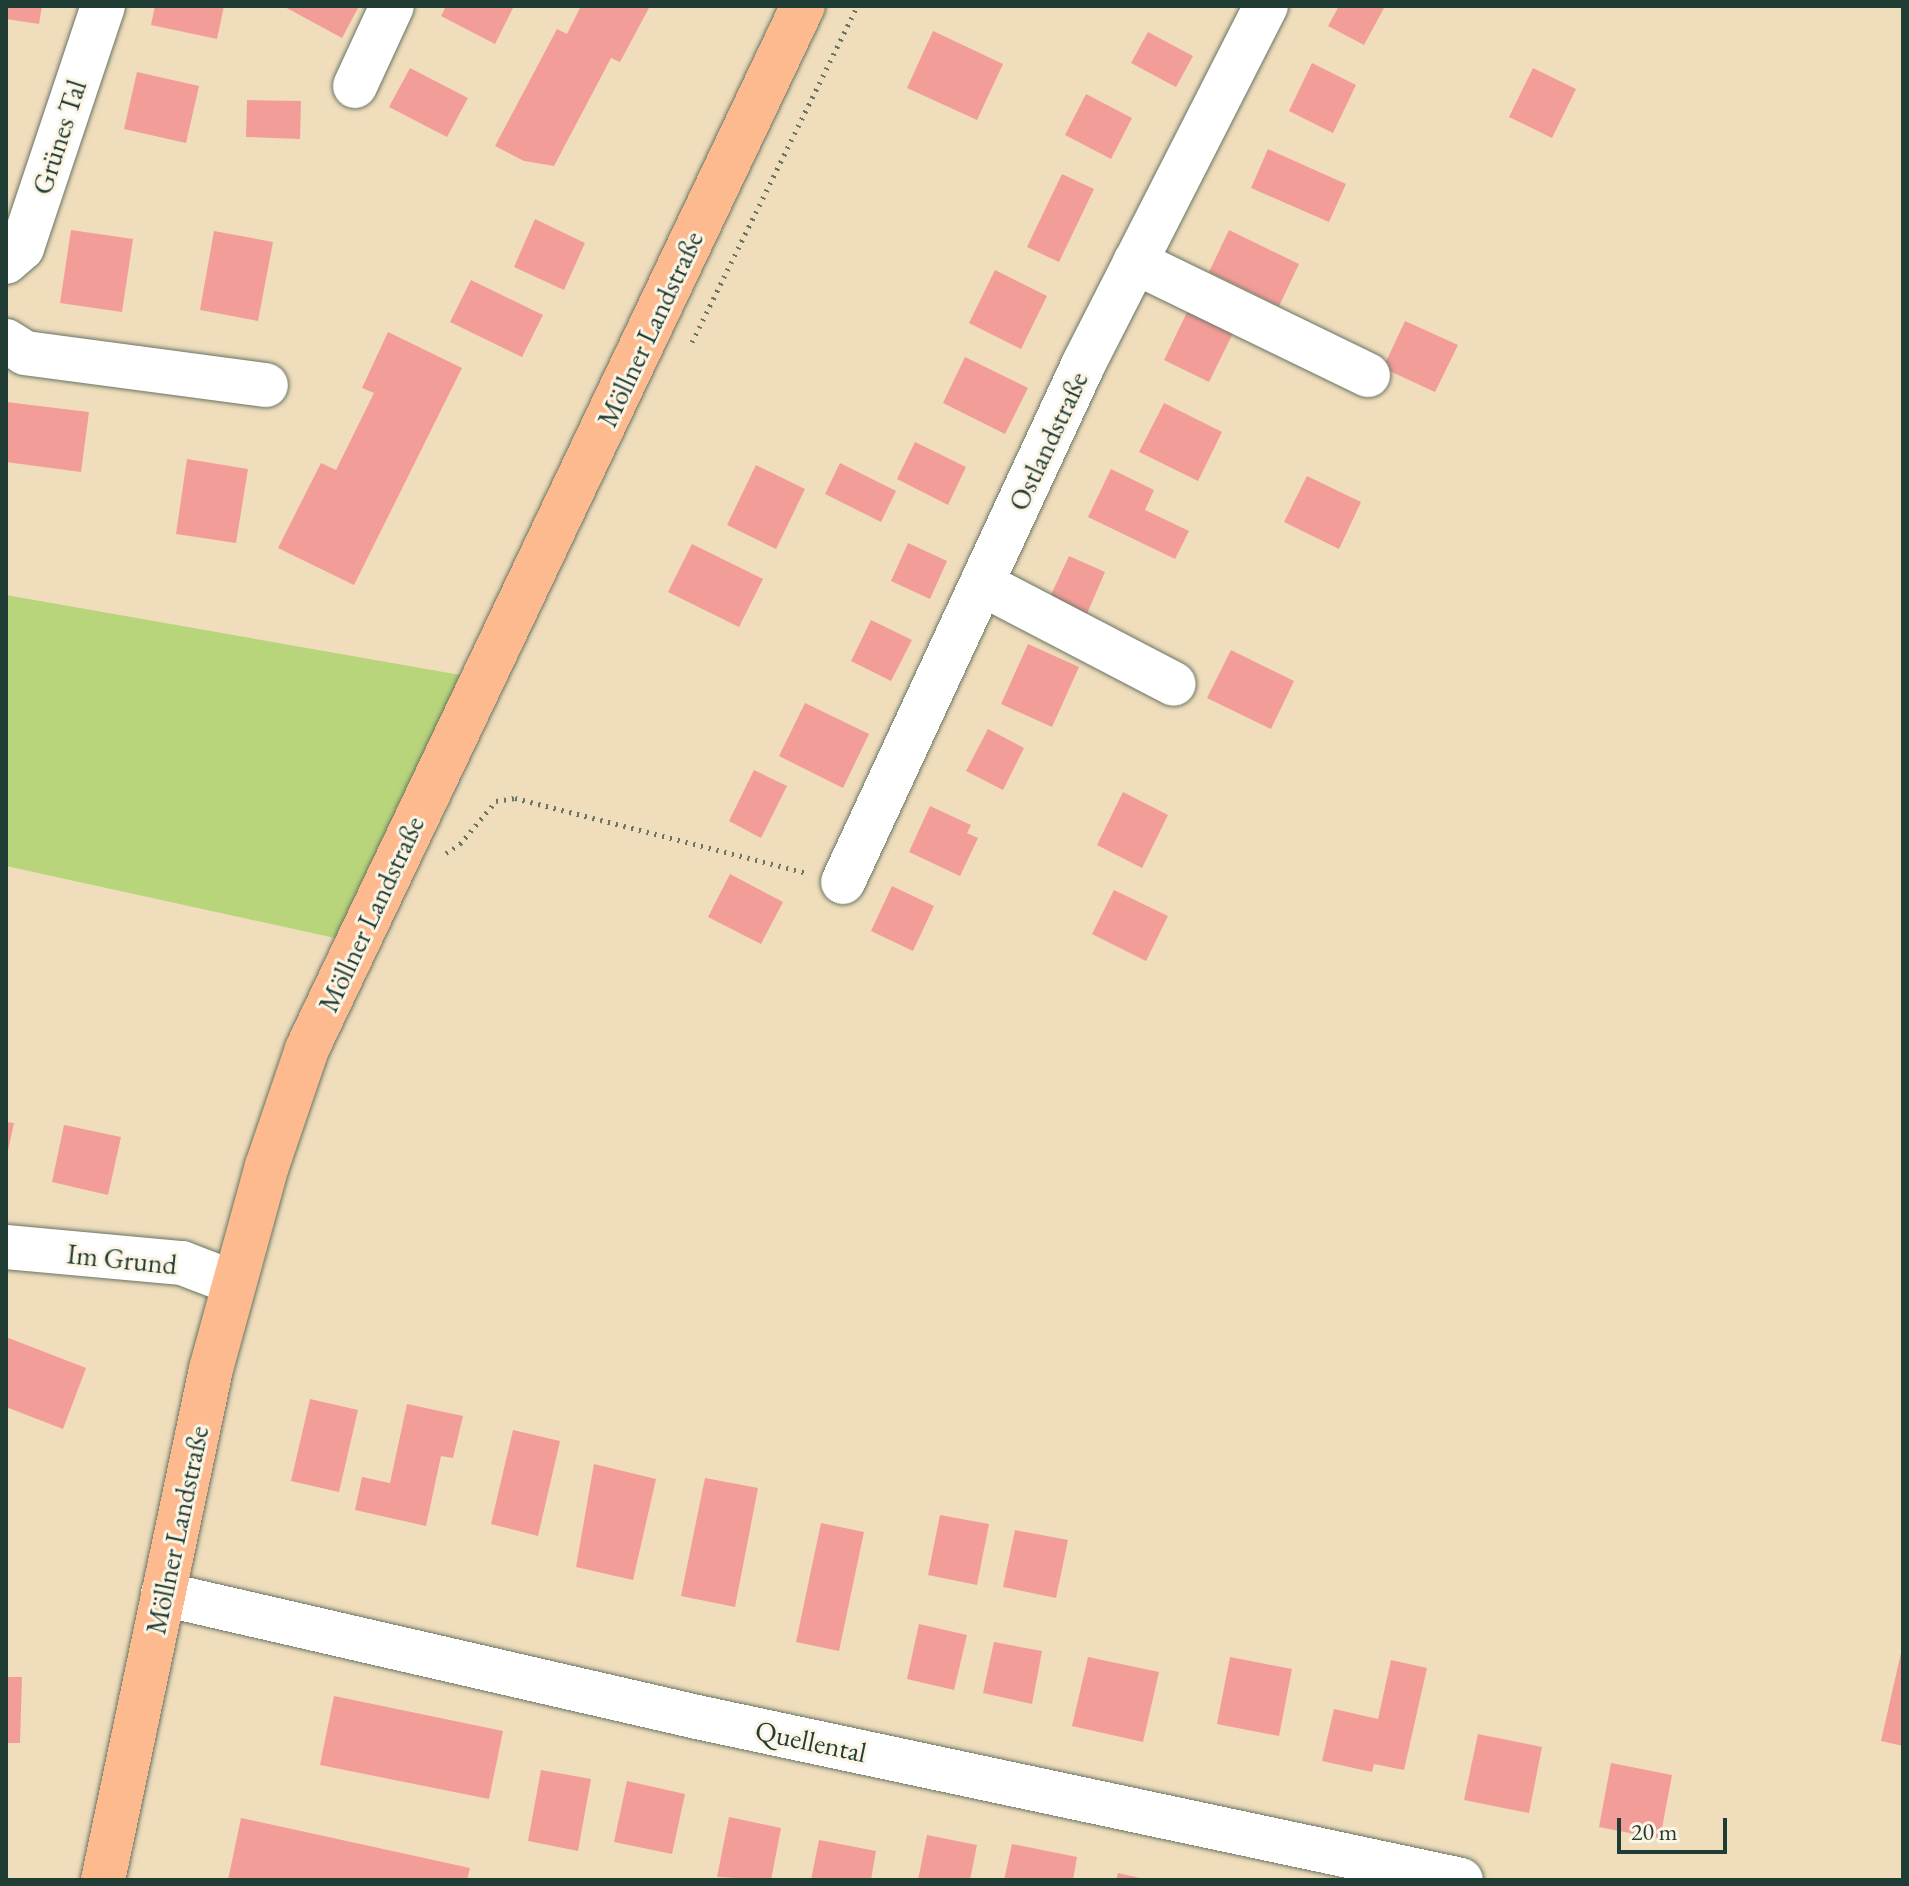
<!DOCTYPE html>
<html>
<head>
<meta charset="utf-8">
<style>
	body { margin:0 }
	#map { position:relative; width:1909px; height:1886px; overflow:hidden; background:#f0ddbc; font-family:"EB Garamond",serif }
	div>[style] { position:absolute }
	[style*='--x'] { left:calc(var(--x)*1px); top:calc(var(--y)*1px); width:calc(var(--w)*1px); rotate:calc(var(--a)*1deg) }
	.green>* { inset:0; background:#b8d57b }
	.building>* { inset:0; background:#f39d99 }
	.path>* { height:5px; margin-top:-2.5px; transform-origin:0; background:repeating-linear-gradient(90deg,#687564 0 2px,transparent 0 8px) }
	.roads { filter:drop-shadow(0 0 2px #687564) drop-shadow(0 0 2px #687564) }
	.minor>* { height:44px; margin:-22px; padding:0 22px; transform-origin:22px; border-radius:22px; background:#fff }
	.major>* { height:44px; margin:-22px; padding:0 22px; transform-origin:22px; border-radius:22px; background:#fcba8e }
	span { translate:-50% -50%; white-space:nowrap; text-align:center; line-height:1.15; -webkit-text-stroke:6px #fcf5e5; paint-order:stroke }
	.street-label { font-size:28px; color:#1f3d34 }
	.frame { position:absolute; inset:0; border:8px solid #1f3d34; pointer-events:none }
	.scale { position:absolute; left:1617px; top:1818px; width:110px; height:36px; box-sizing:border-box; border:4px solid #1f3d34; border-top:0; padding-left:10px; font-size:24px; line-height:28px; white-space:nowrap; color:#1f3d34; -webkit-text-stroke:6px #fcf5e5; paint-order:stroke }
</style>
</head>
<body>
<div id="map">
	<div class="green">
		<div style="clip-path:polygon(6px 595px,466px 676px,344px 940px,6px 866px)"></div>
	</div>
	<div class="building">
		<div style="clip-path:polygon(6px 6px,42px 6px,39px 24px,6px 19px)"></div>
		<div style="clip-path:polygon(155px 6px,224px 6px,217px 39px,151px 25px)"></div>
		<div style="clip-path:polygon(283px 6px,359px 6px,342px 38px)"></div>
		<div style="clip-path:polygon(446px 6px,514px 6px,495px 44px,441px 16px)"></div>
		<div style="clip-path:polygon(581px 6px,650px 6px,620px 62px,611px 58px,554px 166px,524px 161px,495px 146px,557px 29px,567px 34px)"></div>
		<div style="clip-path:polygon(1339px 6px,1385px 6px,1364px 45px,1328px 26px)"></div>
		<div style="clip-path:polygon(933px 31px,1003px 64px,977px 120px,907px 88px)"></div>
		<div style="clip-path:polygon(1148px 32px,1193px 56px,1176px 87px,1131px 63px)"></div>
		<div style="clip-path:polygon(1312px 63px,1356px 85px,1333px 133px,1289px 111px)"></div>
		<div style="clip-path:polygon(410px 68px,468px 98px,447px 137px,389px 107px)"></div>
		<div style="clip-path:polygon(1533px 68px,1576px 89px,1552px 138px,1509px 117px)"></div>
		<div style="clip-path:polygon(137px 72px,199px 86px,186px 143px,124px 129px)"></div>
		<div style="clip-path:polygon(1086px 94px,1132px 118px,1111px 159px,1065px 135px)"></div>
		<div style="clip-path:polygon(247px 100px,301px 101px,300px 139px,246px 137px)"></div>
		<div style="clip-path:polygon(1268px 149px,1346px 184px,1329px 222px,1251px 188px)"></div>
		<div style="clip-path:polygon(1062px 174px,1094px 189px,1059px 262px,1027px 247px)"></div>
		<div style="clip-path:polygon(535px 219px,585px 243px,564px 290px,514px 267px)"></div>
		<div style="clip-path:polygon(71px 230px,133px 239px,122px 312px,60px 303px)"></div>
		<div style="clip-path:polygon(1229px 230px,1299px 264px,1279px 306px,1209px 272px)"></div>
		<div style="clip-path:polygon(214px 231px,273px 242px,258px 321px,200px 310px)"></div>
		<div style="clip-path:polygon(995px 270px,1047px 296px,1021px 349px,969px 323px)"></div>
		<div style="clip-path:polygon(471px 280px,543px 315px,522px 357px,450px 322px)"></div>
		<div style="clip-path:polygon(1188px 310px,1233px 333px,1209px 382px,1164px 360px)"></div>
		<div style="clip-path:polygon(1405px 321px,1458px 345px,1435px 392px,1383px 368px)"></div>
		<div style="clip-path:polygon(388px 332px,462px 368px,354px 585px,278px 548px,321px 463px,336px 470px,374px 393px,362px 388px)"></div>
		<div style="clip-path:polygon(965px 357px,1028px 388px,1005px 434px,943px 403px)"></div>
		<div style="clip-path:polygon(6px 402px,89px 412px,81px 472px,6px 462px)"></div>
		<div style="clip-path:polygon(1164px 403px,1222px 432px,1198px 481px,1139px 452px)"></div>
		<div style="clip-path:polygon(915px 442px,966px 467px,948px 505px,897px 479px)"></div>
		<div style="clip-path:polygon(187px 459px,248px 469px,236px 543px,176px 534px)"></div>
		<div style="clip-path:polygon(840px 463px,896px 491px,881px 522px,825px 494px)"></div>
		<div style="clip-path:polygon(756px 465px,805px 489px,776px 549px,727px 525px)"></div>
		<div style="clip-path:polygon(1111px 469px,1154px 490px,1145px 510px,1189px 531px,1175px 559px,1088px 517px)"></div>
		<div style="clip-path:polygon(1307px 476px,1361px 502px,1339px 549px,1284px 522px)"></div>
		<div style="clip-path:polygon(908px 543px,947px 561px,930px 599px,891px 581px)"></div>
		<div style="clip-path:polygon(692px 544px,763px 579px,739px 627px,668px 592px)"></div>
		<div style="clip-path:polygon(1069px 556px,1105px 572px,1086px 616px,1049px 599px)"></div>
		<div style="clip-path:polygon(871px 620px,912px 640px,891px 681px,851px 661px)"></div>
		<div style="clip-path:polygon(1028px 644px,1079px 667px,1052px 727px,1001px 704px)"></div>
		<div style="clip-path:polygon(1231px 650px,1294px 681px,1271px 729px,1207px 698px)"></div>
		<div style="clip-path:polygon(805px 703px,869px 734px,843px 788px,779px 756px)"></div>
		<div style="clip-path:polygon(988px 729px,1024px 748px,1003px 790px,966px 771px)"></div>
		<div style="clip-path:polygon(754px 770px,787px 786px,761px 838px,729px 821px)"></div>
		<div style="clip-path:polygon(1123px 792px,1168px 815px,1142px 868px,1097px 845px)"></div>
		<div style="clip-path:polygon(930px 806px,971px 825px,967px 833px,978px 838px,960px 876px,909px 852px)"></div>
		<div style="clip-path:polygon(730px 874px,783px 902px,761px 944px,708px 917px)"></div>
		<div style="clip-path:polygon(892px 886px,934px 906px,913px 951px,871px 931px)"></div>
		<div style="clip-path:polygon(1114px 890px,1168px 916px,1146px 961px,1092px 934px)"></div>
		<div style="clip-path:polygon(6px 1122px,14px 1123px,7px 1155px,6px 1155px)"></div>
		<div style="clip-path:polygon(64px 1125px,121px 1137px,108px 1195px,52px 1182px)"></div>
		<div style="clip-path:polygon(6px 1337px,86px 1368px,63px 1429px,6px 1407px)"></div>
		<div style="clip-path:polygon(310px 1399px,358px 1410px,339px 1492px,291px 1481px)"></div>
		<div style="clip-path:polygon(407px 1404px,463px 1416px,453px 1458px,441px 1456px,426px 1526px,355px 1510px,362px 1477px,390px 1483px)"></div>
		<div style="clip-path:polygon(513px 1430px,560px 1441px,538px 1536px,491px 1524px)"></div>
		<div style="clip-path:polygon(594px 1464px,656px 1479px,633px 1580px,576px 1567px)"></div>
		<div style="clip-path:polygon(705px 1478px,758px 1488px,735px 1607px,681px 1596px)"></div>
		<div style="clip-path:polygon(940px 1515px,989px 1524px,977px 1585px,928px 1575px)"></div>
		<div style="clip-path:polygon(821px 1523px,864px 1532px,839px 1651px,796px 1642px)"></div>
		<div style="clip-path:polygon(1015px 1530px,1068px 1540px,1056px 1598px,1003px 1587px)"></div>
		<div style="clip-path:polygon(919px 1624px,967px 1635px,954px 1690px,907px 1679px)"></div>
		<div style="clip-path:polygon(994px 1642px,1042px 1651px,1032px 1704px,983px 1693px)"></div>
		<div style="clip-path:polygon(1903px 1644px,1903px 1746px,1881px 1741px)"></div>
		<div style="clip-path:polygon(1088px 1657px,1159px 1672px,1143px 1742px,1072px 1726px)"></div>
		<div style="clip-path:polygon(1230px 1657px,1292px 1669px,1279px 1736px,1217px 1724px)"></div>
		<div style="clip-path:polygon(1391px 1660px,1427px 1668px,1404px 1770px,1374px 1764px,1372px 1772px,1322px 1761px,1334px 1709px,1378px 1719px)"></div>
		<div style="clip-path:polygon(6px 1677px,22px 1677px,20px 1743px,6px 1743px)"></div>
		<div style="clip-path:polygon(334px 1696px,503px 1731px,489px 1799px,320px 1765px)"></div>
		<div style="clip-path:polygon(1478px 1734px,1542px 1747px,1529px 1813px,1464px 1800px)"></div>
		<div style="clip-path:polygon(1611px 1763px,1672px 1775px,1660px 1839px,1599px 1827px)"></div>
		<div style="clip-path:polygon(541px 1770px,591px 1779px,578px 1851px,528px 1841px)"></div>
		<div style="clip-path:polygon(627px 1781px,685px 1794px,672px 1854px,614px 1842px)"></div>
		<div style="clip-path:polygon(729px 1817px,781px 1828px,771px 1880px,717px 1877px)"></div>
		<div style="clip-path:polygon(241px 1818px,470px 1868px,467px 1880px,228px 1880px)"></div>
		<div style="clip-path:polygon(927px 1835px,977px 1845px,970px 1880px,918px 1880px)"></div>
		<div style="clip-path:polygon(819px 1840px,876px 1851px,871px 1880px,811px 1880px)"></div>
		<div style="clip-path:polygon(1012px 1844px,1077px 1857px,1073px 1880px,1004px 1880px)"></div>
		<div style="clip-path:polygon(1118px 1873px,1144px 1879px,1144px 1880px,1116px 1880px)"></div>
	</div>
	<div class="path">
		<div style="--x:692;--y:342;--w:374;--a:-63.8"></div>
		<div style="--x:446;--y:853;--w:17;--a:-33"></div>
		<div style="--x:460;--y:844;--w:56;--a:-50.1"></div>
		<div style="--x:496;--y:801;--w:19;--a:-9"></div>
		<div style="--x:515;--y:798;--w:301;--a:14.4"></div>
	</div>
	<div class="roads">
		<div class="minor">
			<div style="--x:355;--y:86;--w:88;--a:-65.2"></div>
			<div style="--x:6;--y:262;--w:21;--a:-41"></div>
			<div style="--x:22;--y:248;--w:255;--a:-71.5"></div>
			<div style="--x:1135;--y:262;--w:259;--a:25.9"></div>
			<div style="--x:6;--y:341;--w:22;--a:32"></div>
			<div style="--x:25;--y:353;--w:243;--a:7.6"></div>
			<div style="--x:982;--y:584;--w:216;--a:27.5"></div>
			<div style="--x:843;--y:882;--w:572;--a:-65.09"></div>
			<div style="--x:1084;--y:363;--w:401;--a:-63"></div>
			<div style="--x:6;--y:1247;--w:177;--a:5.2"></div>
			<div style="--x:182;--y:1263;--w:56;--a:21"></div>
			<div style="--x:163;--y:1594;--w:548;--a:12.97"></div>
			<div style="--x:697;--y:1717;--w:781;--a:12.04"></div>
		</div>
		<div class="major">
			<div style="--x:103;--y:1880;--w:522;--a:-78.07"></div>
			<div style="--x:211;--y:1369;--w:211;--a:-74.6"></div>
			<div style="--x:267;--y:1166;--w:124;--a:-71.1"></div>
			<div style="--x:307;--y:1049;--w:1155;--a:-64.57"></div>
		</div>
	</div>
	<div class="street-label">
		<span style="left:59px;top:137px;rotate:-72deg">Grünes Tal</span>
		<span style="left:650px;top:329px;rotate:-65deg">Möllner Landstraße</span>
		<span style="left:1048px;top:441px;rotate:-65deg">Ostlandstraße</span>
		<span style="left:371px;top:914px;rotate:-65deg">Möllner Landstraße</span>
		<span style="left:122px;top:1259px;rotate:6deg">Im Grund</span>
		<span style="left:177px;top:1530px;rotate:-78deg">Möllner Landstraße</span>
		<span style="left:811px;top:1741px;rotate:12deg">Quellental</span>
	</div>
	<div class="frame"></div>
	<div class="scale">20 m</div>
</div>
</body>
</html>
